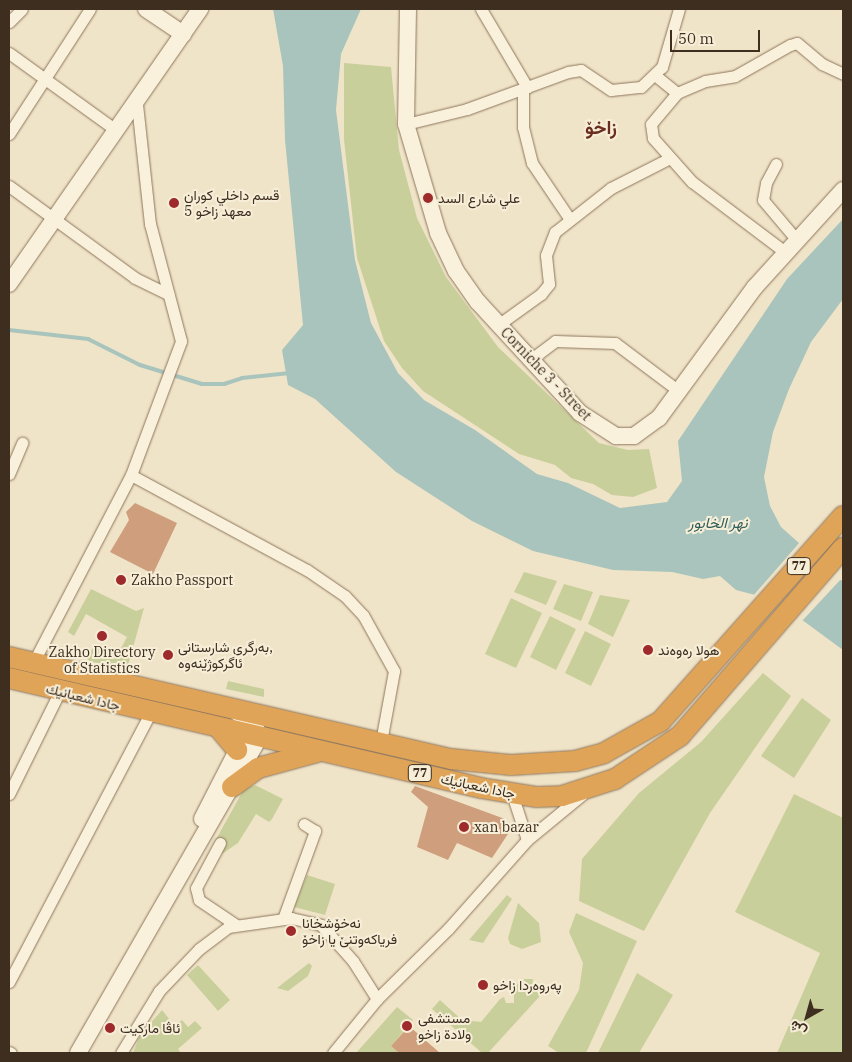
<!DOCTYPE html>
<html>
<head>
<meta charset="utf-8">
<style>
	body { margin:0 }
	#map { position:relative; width:852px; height:1062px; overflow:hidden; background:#f0e4c8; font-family:"IBM Plex Serif",Vazirmatn,serif }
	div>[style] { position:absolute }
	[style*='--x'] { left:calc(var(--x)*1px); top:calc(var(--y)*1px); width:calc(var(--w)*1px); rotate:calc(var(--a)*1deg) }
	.green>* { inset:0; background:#c9cf9b }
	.water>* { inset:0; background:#a9c4bc }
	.pier>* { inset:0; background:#f0e4c8 }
	.stream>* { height:4px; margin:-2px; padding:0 2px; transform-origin:2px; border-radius:2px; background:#a9c4bc }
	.building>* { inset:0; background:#cf9f7d }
	.roads { filter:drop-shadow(0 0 1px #8d765c) drop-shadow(0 0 1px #8d765c) }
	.street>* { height:11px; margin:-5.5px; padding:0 5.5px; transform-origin:5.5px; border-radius:5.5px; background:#faf1dc }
	.secondary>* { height:16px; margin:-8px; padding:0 8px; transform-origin:8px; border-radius:8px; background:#faf1dc }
	.highway>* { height:20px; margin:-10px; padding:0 10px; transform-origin:10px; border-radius:10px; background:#e0a458 }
	.dots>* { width:14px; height:14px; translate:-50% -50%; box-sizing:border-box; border:2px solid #f7eed8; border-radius:50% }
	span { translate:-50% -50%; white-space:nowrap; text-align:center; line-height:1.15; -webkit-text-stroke:4px #f7eed8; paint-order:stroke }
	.shield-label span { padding:1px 4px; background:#f7eed8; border:1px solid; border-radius:4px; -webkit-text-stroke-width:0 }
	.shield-label { font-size:12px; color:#3d2e20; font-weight:700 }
	.poi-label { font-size:14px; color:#3d2e20 }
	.left { translate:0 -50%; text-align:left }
	.street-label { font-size:14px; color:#3d2e20 }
	.water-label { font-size:15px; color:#2f5d5a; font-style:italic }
	.district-label { font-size:19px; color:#6b2e1e; font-weight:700 }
	.frame { position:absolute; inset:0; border:10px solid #3d2e20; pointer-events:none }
	.north { position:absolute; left:782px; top:992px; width:50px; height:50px; -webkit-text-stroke:4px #f7eed8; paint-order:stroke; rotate:218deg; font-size:14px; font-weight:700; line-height:20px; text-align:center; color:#3d2e20 }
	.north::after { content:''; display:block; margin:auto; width:18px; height:22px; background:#3d2e20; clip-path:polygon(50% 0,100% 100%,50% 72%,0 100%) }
	.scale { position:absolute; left:670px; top:30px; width:90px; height:22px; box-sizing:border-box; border:2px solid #3d2e20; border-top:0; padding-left:6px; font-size:15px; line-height:18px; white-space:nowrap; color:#3d2e20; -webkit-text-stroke:4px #f7eed8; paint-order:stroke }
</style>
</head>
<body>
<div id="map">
	<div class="green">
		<div style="clip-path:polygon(344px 63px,391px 67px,399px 150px,417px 218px,446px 277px,498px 347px,599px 443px,628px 450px,649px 449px,657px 488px,633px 497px,612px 495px,593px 484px,571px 478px,555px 465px,519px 454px,423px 391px,402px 368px,384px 341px,357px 258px,344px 140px)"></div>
		<div style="clip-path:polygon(524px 572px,557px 581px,546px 605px,514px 592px)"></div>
		<div style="clip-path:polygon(564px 584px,593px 592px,581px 621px,553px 609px)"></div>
		<div style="clip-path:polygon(91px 589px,136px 611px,144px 608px,127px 669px,87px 661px,94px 644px,117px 656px,127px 637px,86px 614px,74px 636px,68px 632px)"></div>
		<div style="clip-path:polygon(600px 595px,630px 600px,613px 637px,588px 624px)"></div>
		<div style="clip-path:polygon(511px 598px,542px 613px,516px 668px,485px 654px)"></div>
		<div style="clip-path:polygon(550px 616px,576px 629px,556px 670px,530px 657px)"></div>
		<div style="clip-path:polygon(585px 631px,611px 644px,591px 686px,565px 673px)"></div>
		<div style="clip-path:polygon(763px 673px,791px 696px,710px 813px,644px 931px,579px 901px,582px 859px,639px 793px,701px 742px)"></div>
		<div style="clip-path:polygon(228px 681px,264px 689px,264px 697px,226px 689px)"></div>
		<div style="clip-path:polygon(802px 698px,831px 720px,794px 778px,761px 756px)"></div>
		<div style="clip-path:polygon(255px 785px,283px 799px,272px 819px,269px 822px,256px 814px,238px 843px,222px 854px,215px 841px,244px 789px)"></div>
		<div style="clip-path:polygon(794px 794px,843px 818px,843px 1053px,777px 1053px,820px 953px,735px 912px)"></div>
		<div style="clip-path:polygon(307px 875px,335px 884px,325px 915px,294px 907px)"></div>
		<div style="clip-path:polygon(507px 895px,512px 899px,483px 943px,469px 940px)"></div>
		<div style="clip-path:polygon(518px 903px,539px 923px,541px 942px,522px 949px,510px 944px,508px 938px)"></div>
		<div style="clip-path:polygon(576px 913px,637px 941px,586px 1053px,559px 1053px,548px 1046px,579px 990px,583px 963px,569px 932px)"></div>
		<div style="clip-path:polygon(309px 963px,312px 966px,308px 976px,288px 991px,277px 988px)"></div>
		<div style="clip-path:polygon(198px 965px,230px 1000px,218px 1011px,187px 975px)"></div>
		<div style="clip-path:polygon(637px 973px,673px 995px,639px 1053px,598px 1053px)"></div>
		<div style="clip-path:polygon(524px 979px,533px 979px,532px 989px,540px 992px,539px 997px,488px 1053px,482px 1053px,432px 1009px,440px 1000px,462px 1020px,481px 1022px,500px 999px,504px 997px,506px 1003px,514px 1003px,514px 984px,523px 983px)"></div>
		<div style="clip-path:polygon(397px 1007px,413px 1020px,391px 1046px,399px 1053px,356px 1053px)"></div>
		<div style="clip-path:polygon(162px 1010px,175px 1026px,182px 1020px,188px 1027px,195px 1021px,202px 1028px,178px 1049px,181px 1053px,133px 1053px,140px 1035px)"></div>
	</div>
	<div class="water">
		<div style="clip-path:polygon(273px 9px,361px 9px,341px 54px,336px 110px,355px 260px,371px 323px,398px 373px,424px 400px,475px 430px,537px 474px,568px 483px,620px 508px,667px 502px,682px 481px,678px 441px,787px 279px,843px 219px,843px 299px,811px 342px,789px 389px,773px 432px,764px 477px,770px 506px,781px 527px,843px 582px,843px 650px,775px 600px,736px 590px,720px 576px,703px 579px,672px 572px,613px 570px,533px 551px,472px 521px,396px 472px,315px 399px,288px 385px,282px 350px,303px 325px,285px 140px,283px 66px)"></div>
	</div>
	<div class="pier">
		<div style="clip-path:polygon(800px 542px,842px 578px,802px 621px,773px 602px,753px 596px)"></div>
	</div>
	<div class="stream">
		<div style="--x:9;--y:330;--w:80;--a:6.5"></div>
		<div style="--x:88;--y:339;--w:58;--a:26.6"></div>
		<div style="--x:140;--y:365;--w:65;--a:17"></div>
		<div style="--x:202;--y:384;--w:22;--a:0"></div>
		<div style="--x:224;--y:384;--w:19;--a:-18"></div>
		<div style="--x:242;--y:378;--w:48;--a:-5.9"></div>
	</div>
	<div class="building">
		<div style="clip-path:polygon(135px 503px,177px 523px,153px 574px,110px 552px,129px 520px,126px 512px)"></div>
		<div style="clip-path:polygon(415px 786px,505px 819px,508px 834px,492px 858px,457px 843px,448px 860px,417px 847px,428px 807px,411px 792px)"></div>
		<div style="clip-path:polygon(409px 1026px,440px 1053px,399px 1053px,391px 1046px)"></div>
	</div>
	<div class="roads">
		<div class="street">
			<div style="--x:481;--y:9;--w:91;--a:59.5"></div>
			<div style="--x:9;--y:22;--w:18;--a:-45"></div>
			<div style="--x:9;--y:53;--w:133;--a:35.8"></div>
			<div style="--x:656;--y:76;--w:27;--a:39"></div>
			<div style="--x:523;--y:89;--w:38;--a:90"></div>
			<div style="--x:523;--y:127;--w:37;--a:76"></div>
			<div style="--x:532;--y:163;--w:66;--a:56.1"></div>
			<div style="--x:406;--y:124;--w:63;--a:-13.8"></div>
			<div style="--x:467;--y:109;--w:108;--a:-20.1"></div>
			<div style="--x:568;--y:72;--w:13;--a:-9"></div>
			<div style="--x:581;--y:70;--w:36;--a:34"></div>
			<div style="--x:611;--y:90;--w:30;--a:-6"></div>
			<div style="--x:641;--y:87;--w:29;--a:-44"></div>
			<div style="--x:662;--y:67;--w:60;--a:-73.7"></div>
			<div style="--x:9;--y:134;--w:149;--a:-57.1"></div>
			<div style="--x:776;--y:164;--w:21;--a:118"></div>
			<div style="--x:766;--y:183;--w:17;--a:100"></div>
			<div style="--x:763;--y:200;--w:51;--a:49.8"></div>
			<div style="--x:9;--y:186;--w:156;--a:36.1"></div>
			<div style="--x:135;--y:278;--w:37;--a:26"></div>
			<div style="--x:785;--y:252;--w:116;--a:-143"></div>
			<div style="--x:692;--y:182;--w:59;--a:-131.6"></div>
			<div style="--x:653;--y:138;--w:14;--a:-98"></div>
			<div style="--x:651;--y:124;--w:40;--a:-50"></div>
			<div style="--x:677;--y:93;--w:30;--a:-23"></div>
			<div style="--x:705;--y:81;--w:30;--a:-9"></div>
			<div style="--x:735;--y:76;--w:63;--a:-29.4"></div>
			<div style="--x:790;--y:45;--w:7;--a:-16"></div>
			<div style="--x:797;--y:43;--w:33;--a:40"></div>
			<div style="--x:822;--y:64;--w:23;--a:25"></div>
			<div style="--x:498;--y:325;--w:53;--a:-35.8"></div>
			<div style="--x:541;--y:294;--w:13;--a:-51"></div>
			<div style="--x:549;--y:284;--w:29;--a:-96"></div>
			<div style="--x:546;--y:255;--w:25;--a:-69"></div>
			<div style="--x:555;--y:232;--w:71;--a:-38.2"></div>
			<div style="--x:611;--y:188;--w:66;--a:-27"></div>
			<div style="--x:530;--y:360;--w:31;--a:-37"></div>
			<div style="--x:555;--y:341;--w:60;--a:1.9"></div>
			<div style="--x:615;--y:343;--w:80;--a:36.9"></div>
			<div style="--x:9;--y:474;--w:34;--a:-67"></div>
			<div style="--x:131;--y:475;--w:200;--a:28.4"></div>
			<div style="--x:307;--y:570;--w:46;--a:34.4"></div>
			<div style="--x:345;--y:596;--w:26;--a:47"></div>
			<div style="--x:363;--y:615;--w:64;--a:61"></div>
			<div style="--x:394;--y:671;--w:72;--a:100.4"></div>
			<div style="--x:33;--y:663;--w:212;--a:-62.5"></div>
			<div style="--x:131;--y:475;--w:143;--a:-69.5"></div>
			<div style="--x:181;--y:341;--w:121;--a:-104.8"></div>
			<div style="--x:150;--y:224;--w:121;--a:-96.2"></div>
			<div style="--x:9;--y:794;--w:115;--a:-63.7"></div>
			<div style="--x:512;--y:794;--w:48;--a:71.9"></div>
			<div style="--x:220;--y:843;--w:51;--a:118.1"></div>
			<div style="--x:196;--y:888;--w:12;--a:76"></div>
			<div style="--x:199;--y:900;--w:45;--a:34"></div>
			<div style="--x:283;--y:919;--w:94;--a:-70"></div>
			<div style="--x:315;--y:831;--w:13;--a:-148"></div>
			<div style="--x:9;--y:982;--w:304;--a:-62.3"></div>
			<div style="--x:9;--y:1052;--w:2;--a:27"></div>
			<div style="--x:121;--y:1053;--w:73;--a:-58.5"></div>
			<div style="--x:159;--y:991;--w:58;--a:-46.4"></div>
			<div style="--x:199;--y:949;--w:36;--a:-37"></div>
			<div style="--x:228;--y:927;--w:64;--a:-8.1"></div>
			<div style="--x:291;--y:918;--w:31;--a:13"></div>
			<div style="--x:321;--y:925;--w:48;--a:48.4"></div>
			<div style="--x:353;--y:961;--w:45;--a:57.7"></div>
			<div style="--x:333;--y:1053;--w:70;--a:-50.8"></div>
			<div style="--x:377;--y:999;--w:100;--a:-44.6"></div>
			<div style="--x:448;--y:929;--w:119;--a:-48.4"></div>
			<div style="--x:527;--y:840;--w:72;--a:-39.4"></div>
		</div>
		<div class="secondary">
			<div style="--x:146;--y:9;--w:45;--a:34"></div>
			<div style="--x:408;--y:9;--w:115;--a:91"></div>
			<div style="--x:406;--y:124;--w:114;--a:73.6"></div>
			<div style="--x:438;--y:233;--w:42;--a:64.7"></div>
			<div style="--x:456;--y:271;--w:38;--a:55"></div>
			<div style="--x:478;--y:302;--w:151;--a:47.4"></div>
			<div style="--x:580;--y:413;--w:43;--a:32.6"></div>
			<div style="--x:616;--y:436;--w:18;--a:0"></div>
			<div style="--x:634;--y:436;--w:31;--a:-36"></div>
			<div style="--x:659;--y:418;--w:162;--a:-53.8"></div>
			<div style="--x:755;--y:287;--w:131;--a:-47.8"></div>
			<div style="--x:9;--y:284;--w:335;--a:-55.2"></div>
			<div style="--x:202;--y:819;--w:88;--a:-62.9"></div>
			<div style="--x:78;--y:1053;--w:366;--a:-60.1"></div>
			<div style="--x:260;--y:736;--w:13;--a:-119"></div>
			<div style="--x:254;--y:725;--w:24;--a:-144"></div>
		</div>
		<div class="highway">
			<div style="--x:9;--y:657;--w:454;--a:13"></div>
			<div style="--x:451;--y:759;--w:60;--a:5.7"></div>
			<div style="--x:511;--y:765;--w:64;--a:-3.6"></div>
			<div style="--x:575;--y:761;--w:30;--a:-15"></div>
			<div style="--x:604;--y:753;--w:65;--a:-29.3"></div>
			<div style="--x:661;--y:721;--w:274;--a:-48.4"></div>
			<div style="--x:9;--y:678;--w:485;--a:13.1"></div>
			<div style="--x:481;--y:788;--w:57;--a:9.1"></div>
			<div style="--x:537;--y:797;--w:25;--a:-2"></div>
			<div style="--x:562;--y:796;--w:56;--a:-17.8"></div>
			<div style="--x:615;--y:779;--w:78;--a:-33.5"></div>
			<div style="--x:680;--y:736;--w:249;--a:-49.1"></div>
			<div style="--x:218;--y:727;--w:30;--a:50"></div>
			<div style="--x:232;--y:787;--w:32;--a:-36"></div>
			<div style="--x:258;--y:768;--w:61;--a:-15.2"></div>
		</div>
	</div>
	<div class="dots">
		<div style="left:428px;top:198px;background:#9e2a2b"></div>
		<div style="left:174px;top:203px;background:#9e2a2b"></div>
		<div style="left:121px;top:580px;background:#9e2a2b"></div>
		<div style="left:102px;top:636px;background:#9e2a2b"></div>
		<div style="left:648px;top:650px;background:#9e2a2b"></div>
		<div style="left:168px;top:655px;background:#9e2a2b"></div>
		<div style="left:464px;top:827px;background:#9e2a2b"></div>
		<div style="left:291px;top:931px;background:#9e2a2b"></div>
		<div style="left:483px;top:985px;background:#9e2a2b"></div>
		<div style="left:407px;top:1026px;background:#9e2a2b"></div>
		<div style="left:110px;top:1028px;background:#9e2a2b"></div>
	</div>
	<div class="shield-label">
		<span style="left:799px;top:566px">77</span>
		<span style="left:420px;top:773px">77</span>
	</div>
	<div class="poi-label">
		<span class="left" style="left:184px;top:203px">قسم داخلي كوران<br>معهد زاخو 5</span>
		<span class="left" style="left:438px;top:198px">علي شارع السد</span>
		<span class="left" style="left:131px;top:580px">Zakho Passport</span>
		<span class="left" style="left:178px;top:655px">بەرگری شارستانی,<br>ئاگرکوژێنەوە</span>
		<span class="left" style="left:658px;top:650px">هولا ره‌وه‌ند</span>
		<span style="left:102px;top:660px">Zakho Directory<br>of Statistics</span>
		<span class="left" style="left:474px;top:827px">xan bazar</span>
		<span class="left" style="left:302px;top:931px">نه‌خۆشخانا<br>فرياكه‌وتنێ يا زاخۆ</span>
		<span class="left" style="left:493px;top:985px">په‌روه‌ردا زاخو</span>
		<span class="left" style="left:418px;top:1026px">مستشفى<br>ولادة زاخو</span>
		<span class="left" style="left:120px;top:1028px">ئاڤا ماركيت</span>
	</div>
	<div class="street-label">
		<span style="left:546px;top:374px;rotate:46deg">Corniche 3 - Street</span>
		<span style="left:83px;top:697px;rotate:14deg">جادا شعبانيك</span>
		<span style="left:478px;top:786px;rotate:12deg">جادا شعبانيك</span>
	</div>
	<div class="water-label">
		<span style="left:718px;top:523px">نهر الخابور</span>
	</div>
	<div class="district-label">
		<span style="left:601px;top:128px">زاخۆ</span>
	</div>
	<div class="frame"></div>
	<div class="north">ش</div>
	<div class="scale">50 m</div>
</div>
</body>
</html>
